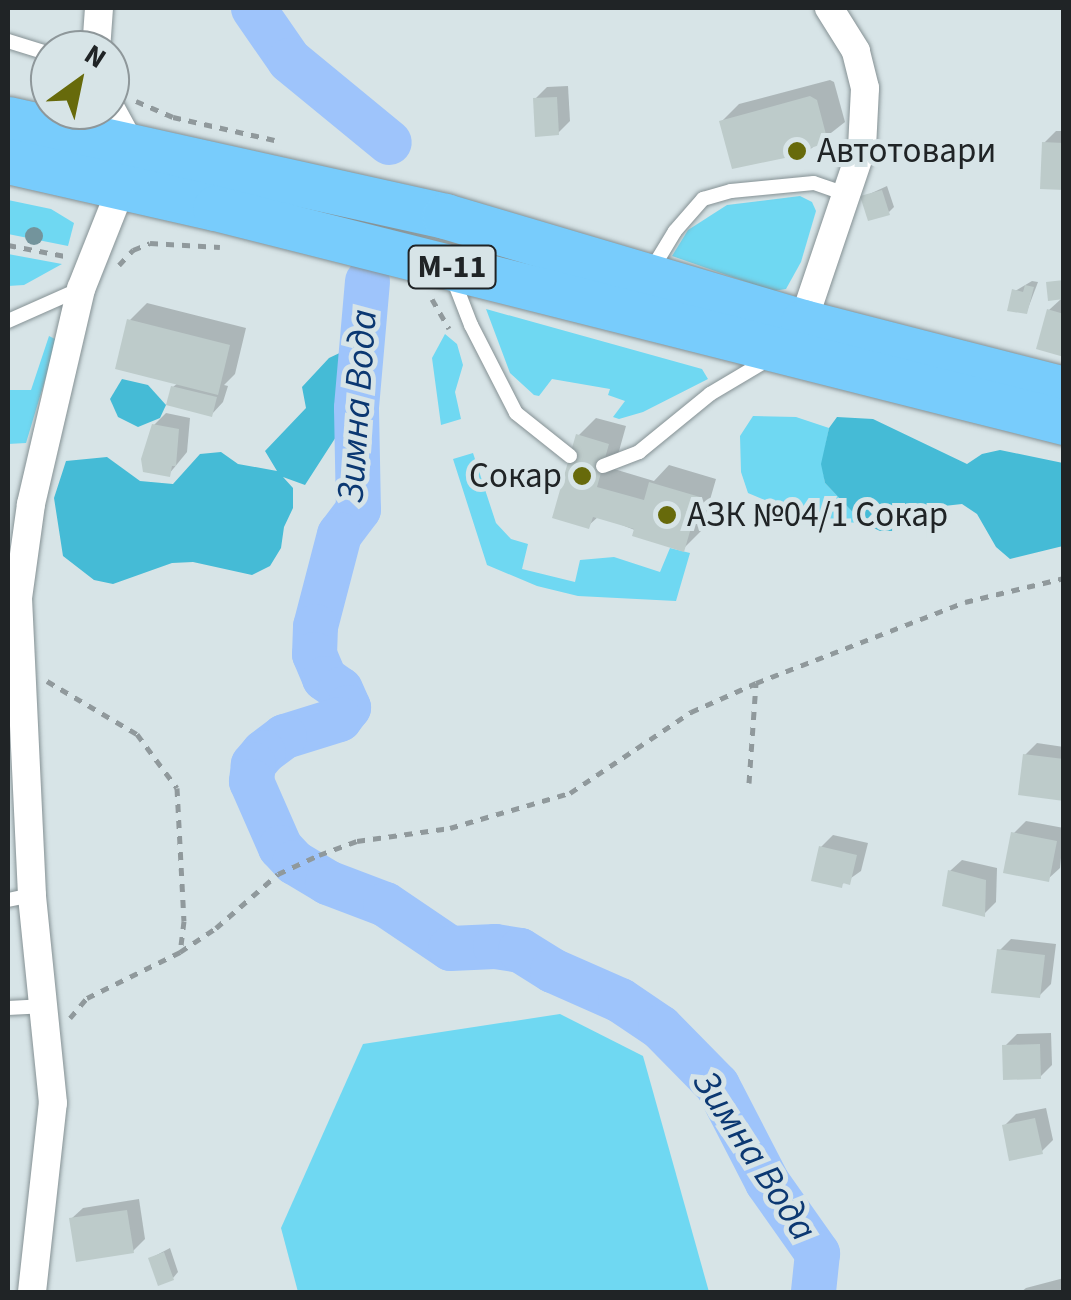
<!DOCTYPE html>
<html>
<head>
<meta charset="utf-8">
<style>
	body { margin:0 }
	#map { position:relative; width:1071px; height:1300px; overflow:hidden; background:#d7e4e7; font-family:"Source Sans 3",sans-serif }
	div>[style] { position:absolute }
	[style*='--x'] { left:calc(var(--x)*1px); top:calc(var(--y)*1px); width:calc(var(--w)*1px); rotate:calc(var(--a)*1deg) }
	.green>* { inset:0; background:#6fd8f2 }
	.forest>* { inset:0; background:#45bbd6 }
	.shadow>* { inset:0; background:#0003 }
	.river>* { height:45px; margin:-22.5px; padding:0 22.5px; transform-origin:22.5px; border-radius:22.5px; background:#9ec4fb }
	.building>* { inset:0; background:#bdcbca }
	.path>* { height:5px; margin-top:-2.5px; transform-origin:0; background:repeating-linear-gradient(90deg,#90999c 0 8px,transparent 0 16px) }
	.roads { filter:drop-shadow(0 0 2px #859194) drop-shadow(0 0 2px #859194) }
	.service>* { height:14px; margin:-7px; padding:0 7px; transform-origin:7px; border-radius:7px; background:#fff }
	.minor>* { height:28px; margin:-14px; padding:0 14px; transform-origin:14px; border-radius:14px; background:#fff }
	.trunk>* { height:45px; margin:-22.5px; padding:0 22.5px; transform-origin:22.5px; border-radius:22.5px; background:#78ccfc }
	.trees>* { width:18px; height:18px; margin:-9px; border-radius:50%; background:#73949c }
	.dots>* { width:28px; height:28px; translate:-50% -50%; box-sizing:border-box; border:5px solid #d7e4e7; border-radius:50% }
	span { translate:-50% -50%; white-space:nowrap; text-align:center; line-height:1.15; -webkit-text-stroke:10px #d7e4e7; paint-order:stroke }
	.shield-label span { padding:2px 8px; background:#d7e4e7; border:2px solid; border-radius:8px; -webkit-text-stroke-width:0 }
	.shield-label { font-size:32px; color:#202426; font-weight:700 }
	.poi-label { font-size:35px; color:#202426 }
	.left { translate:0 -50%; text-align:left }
	.right { translate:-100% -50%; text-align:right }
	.water-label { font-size:38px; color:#0b3872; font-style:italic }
	.frame { position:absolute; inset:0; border:10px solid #202426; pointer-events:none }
	.north { position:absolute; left:30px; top:30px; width:100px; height:100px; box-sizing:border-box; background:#d7e4e7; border:2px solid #8e979a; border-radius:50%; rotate:33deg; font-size:28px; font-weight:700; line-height:40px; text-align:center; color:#202426 }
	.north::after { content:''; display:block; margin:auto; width:35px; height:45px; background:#676a0b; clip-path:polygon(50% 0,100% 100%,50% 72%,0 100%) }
</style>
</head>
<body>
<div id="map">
	<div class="green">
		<div style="clip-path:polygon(800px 196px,812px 202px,816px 211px,801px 262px,786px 289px,773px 291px,672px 256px,688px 230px,727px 205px)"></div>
		<div style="clip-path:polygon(8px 200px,51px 209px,74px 223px,68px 246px,8px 234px)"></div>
		<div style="clip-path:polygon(8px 254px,62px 264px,24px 285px,8px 286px)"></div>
		<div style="clip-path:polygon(486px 309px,702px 369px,708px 379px,643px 412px,619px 419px,613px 417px,625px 401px,608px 395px,610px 389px,552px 379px,539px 396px,534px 395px,510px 373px)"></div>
		<div style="clip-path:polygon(445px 334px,457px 344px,463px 365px,455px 392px,461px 419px,441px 425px,432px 358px)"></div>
		<div style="clip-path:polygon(49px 336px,57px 340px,26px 443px,8px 444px,8px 390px,31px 390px)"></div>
		<div style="clip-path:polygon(753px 416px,796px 417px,829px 428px,822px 464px,825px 483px,863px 523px,815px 521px,748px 493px,741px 472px,740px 436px)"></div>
		<div style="clip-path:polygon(473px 453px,496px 523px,511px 539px,528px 544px,522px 569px,575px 582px,580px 560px,614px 557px,660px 572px,670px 548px,690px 553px,676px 601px,578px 596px,537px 586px,487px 565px,453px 459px)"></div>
		<div style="clip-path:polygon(560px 1014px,643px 1056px,709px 1292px,298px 1292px,281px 1228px,363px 1044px)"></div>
	</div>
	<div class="forest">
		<div style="clip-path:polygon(348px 349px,368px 352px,381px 367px,305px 485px,283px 477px,293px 488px,293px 508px,284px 527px,281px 548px,270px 566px,252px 575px,193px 562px,172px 563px,113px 584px,94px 580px,63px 556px,54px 498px,66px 461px,107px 457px,140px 481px,173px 484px,200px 454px,221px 452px,238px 464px,277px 471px,265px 451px,306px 408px,302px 387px,329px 358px)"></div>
		<div style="clip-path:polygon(122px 379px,148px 385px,166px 405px,160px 418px,138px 427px,118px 417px,110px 399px)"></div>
		<div style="clip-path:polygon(837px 417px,873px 419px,967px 464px,982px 454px,1000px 450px,1063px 463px,1063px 546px,1010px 559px,996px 547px,977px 514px,962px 504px,944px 506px,918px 531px,880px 531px,863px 523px,825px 483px,821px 464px,829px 428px)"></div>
	</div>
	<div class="shadow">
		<div style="clip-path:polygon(830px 80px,834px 82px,845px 122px,808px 151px,721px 122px,739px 104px)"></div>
		<div style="clip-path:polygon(568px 86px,570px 121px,558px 133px,535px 99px,547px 87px)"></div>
		<div style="clip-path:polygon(1056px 131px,1064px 131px,1064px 187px,1044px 143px)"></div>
		<div style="clip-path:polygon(887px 186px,894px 207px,889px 212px,863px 197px)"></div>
		<div style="clip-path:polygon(1032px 281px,1038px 282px,1027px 311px,1015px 291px)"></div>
		<div style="clip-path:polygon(1061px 299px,1064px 299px,1064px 354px,1049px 310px)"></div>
		<div style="clip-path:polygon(147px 303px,246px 328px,235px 374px,224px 385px,228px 386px,223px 402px,212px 414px,173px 387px,178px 383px,129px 321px)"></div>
		<div style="clip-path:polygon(166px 413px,190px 418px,187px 452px,169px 474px,154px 425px)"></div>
		<div style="clip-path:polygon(596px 418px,626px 426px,614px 469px,654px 481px,669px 465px,716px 479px,701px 531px,683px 549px,599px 516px,588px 526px,578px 436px)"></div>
		<div style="clip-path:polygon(1037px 743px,1064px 747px,1064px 797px,1025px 755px)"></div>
		<div style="clip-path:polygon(1026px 821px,1064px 828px,1060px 868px,1048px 879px,1014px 833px)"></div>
		<div style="clip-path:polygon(833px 835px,868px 843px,861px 871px,841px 885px,821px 847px)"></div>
		<div style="clip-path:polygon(962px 860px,997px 868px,996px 902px,984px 914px,950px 871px)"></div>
		<div style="clip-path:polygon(1011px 939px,1056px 944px,1051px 984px,1039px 996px,999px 951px)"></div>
		<div style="clip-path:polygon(1051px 1033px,1052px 1065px,1040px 1077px,1005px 1046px,1017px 1034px)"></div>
		<div style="clip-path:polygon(1046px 1108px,1053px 1140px,1041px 1152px,1004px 1126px,1016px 1114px)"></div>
		<div style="clip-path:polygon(139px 1199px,145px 1239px,133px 1251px,71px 1219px,83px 1208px)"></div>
		<div style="clip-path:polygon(170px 1248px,178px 1272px,173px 1278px,151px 1258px)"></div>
		<div style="clip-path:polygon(1064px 1278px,1064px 1292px,1021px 1292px,1026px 1288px)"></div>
	</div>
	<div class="river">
		<div style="--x:253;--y:8;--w:63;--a:55.3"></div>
		<div style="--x:289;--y:60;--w:129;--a:39.4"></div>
		<div style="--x:367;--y:281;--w:127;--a:95"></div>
		<div style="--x:356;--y:408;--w:101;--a:88.9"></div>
		<div style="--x:358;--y:509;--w:31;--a:127"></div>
		<div style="--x:339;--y:534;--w:95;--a:104.6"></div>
		<div style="--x:315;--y:626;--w:28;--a:92"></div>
		<div style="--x:314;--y:654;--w:26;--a:67"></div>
		<div style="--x:324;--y:678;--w:19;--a:35"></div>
		<div style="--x:340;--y:689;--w:20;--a:66"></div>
		<div style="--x:348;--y:707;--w:15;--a:127"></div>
		<div style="--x:339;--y:719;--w:58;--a:162.8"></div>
		<div style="--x:284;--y:736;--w:26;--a:143"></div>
		<div style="--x:263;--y:752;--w:16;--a:130"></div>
		<div style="--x:253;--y:764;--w:17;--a:97"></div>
		<div style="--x:251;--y:781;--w:72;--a:66.3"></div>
		<div style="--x:280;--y:847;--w:21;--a:47"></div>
		<div style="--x:294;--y:862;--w:39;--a:31"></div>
		<div style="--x:327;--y:882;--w:62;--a:20.8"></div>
		<div style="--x:385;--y:904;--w:78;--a:34.1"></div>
		<div style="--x:450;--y:948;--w:45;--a:-2.5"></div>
		<div style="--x:495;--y:946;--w:25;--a:9"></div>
		<div style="--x:520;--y:950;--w:38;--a:32"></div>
		<div style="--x:552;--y:970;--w:74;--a:23.8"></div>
		<div style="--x:620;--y:1000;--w:48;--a:34"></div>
		<div style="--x:660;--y:1027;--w:81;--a:45.5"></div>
		<div style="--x:717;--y:1085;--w:109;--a:62.7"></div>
		<div style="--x:767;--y:1182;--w:87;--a:54.8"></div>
		<div style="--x:817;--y:1253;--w:39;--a:96"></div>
	</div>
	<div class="building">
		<div style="clip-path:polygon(810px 96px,817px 100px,828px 142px,808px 149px,809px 153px,732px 169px,719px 121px)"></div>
		<div style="clip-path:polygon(557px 97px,559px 135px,535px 137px,533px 98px)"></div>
		<div style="clip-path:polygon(1042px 142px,1064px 143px,1064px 190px,1040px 189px)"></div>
		<div style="clip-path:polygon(882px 190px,890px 215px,868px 221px,860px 196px)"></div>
		<div style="clip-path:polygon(1064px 280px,1064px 299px,1048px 301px,1046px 282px)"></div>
		<div style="clip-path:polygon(1025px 285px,1034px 287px,1027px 314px,1007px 311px,1012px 289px,1023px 292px)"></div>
		<div style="clip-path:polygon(1047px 309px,1064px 314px,1064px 357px,1036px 349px)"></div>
		<div style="clip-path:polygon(127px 319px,230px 345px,218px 395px,115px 369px)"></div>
		<div style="clip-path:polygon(171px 386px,217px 397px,212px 417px,166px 405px)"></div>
		<div style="clip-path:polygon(152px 424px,179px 429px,176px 466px,172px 466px,170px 477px,143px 472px,141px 459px)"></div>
		<div style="clip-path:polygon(576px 434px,609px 444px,597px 487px,644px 500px,649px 482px,700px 497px,684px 552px,632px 536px,634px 529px,593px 517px,589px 529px,552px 518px)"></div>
		<div style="clip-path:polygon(1023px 754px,1064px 759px,1064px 801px,1018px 795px)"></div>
		<div style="clip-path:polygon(1011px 832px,1057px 841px,1049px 882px,1003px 873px)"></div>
		<div style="clip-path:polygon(819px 846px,857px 855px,850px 885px,843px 883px,842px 888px,811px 881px)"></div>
		<div style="clip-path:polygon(948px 870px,986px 880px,985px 917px,942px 906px)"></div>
		<div style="clip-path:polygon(997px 949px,1045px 955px,1040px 998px,991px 993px)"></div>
		<div style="clip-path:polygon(1040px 1044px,1041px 1079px,1003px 1080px,1002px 1045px)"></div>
		<div style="clip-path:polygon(1035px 1118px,1043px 1154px,1009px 1161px,1002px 1125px)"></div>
		<div style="clip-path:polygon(127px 1210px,134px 1253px,76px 1262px,69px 1218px)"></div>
		<div style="clip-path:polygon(164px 1252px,174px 1280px,158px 1286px,148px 1258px)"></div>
	</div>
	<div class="path">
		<div style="--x:136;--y:101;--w:40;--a:23.4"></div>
		<div style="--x:173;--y:117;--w:104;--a:12.8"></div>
		<div style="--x:8;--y:245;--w:58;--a:10.9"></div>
		<div style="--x:119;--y:265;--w:21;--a:-47"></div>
		<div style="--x:133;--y:250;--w:18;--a:-22"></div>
		<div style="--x:150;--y:243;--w:70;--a:3.3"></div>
		<div style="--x:432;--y:299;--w:34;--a:60"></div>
		<div style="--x:47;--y:681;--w:104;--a:30.5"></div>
		<div style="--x:137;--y:734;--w:67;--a:53.5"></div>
		<div style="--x:177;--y:788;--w:133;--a:87"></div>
		<div style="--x:184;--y:921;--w:31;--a:97"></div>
		<div style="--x:749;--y:783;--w:100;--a:-86"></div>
		<div style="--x:70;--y:1018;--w:26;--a:-50"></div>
		<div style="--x:87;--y:998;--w:104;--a:-26.3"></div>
		<div style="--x:180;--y:952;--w:43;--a:-33.7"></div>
		<div style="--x:216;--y:928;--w:82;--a:-41.1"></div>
		<div style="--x:278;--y:874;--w:45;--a:-24.9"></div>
		<div style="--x:319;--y:855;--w:40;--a:-20.2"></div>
		<div style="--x:357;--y:841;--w:94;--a:-8"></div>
		<div style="--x:450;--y:828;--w:125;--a:-16.3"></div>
		<div style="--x:570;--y:793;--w:146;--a:-33.8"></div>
		<div style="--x:691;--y:712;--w:71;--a:-24"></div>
		<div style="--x:756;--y:683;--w:224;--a:-21.2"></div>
		<div style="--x:965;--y:602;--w:102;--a:-13.6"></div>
	</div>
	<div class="roads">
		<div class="service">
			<div style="--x:8;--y:41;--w:44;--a:17.2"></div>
			<div style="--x:652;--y:269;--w:44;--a:-58.8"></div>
			<div style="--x:675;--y:231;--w:43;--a:-48.8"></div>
			<div style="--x:703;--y:199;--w:29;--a:-16"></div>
			<div style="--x:731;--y:191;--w:83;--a:-5.5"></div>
			<div style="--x:814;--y:183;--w:34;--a:19"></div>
			<div style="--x:452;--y:276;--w:53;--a:68.8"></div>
			<div style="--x:471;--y:325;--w:99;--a:62.9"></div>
			<div style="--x:516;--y:413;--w:69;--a:38.5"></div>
			<div style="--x:8;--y:321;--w:79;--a:-24"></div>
			<div style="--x:603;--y:466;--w:39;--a:-21"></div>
			<div style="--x:639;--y:452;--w:92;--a:-39.2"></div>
			<div style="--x:710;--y:394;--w:69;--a:-30.7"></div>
			<div style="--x:8;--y:900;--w:25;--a:-12"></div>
			<div style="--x:8;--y:1008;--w:33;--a:-3"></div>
		</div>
		<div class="minor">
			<div style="--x:96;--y:50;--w:42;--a:-85.9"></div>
			<div style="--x:803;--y:322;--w:184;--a:-71.3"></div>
			<div style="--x:862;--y:148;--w:60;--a:-87.1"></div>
			<div style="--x:865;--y:88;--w:38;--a:-104"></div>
			<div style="--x:856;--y:51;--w:51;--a:-122.1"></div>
			<div style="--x:32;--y:1292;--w:190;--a:-83.7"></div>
			<div style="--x:53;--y:1103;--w:209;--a:-95.8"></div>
			<div style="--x:32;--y:895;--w:297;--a:-92.7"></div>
			<div style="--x:18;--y:598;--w:95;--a:-82.1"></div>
			<div style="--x:31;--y:504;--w:221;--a:-76.9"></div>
			<div style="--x:81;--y:289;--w:111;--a:-68.3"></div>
			<div style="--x:122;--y:186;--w:43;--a:-79.2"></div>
			<div style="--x:130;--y:144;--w:42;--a:-118.4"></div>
		</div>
		<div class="trunk">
			<div style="--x:8;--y:119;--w:448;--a:12.5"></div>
			<div style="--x:445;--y:216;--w:373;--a:16.5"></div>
			<div style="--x:803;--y:322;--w:269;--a:14.4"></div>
			<div style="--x:8;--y:161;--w:212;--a:12.8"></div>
			<div style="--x:215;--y:208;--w:876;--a:14.15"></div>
		</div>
	</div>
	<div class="trees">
		<div style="left:34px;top:236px"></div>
	</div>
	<div class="dots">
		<div style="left:797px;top:151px;background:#676a0b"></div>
		<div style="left:582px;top:476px;background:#676a0b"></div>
		<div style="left:667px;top:515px;background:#676a0b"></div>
	</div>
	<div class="shield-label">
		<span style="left:452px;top:267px">М-11</span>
	</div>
	<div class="poi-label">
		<span class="left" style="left:817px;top:151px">Автотовари</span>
		<span class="right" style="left:562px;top:476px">Сокар</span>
		<span class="left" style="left:687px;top:515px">АЗК №04/1 Сокар</span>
	</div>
	<div class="water-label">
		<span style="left:358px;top:406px;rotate:-86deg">Зимна Вода</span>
		<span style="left:754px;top:1156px;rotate:57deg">Зимна Вода</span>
	</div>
	<div class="frame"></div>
	<div class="north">N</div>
</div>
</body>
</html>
